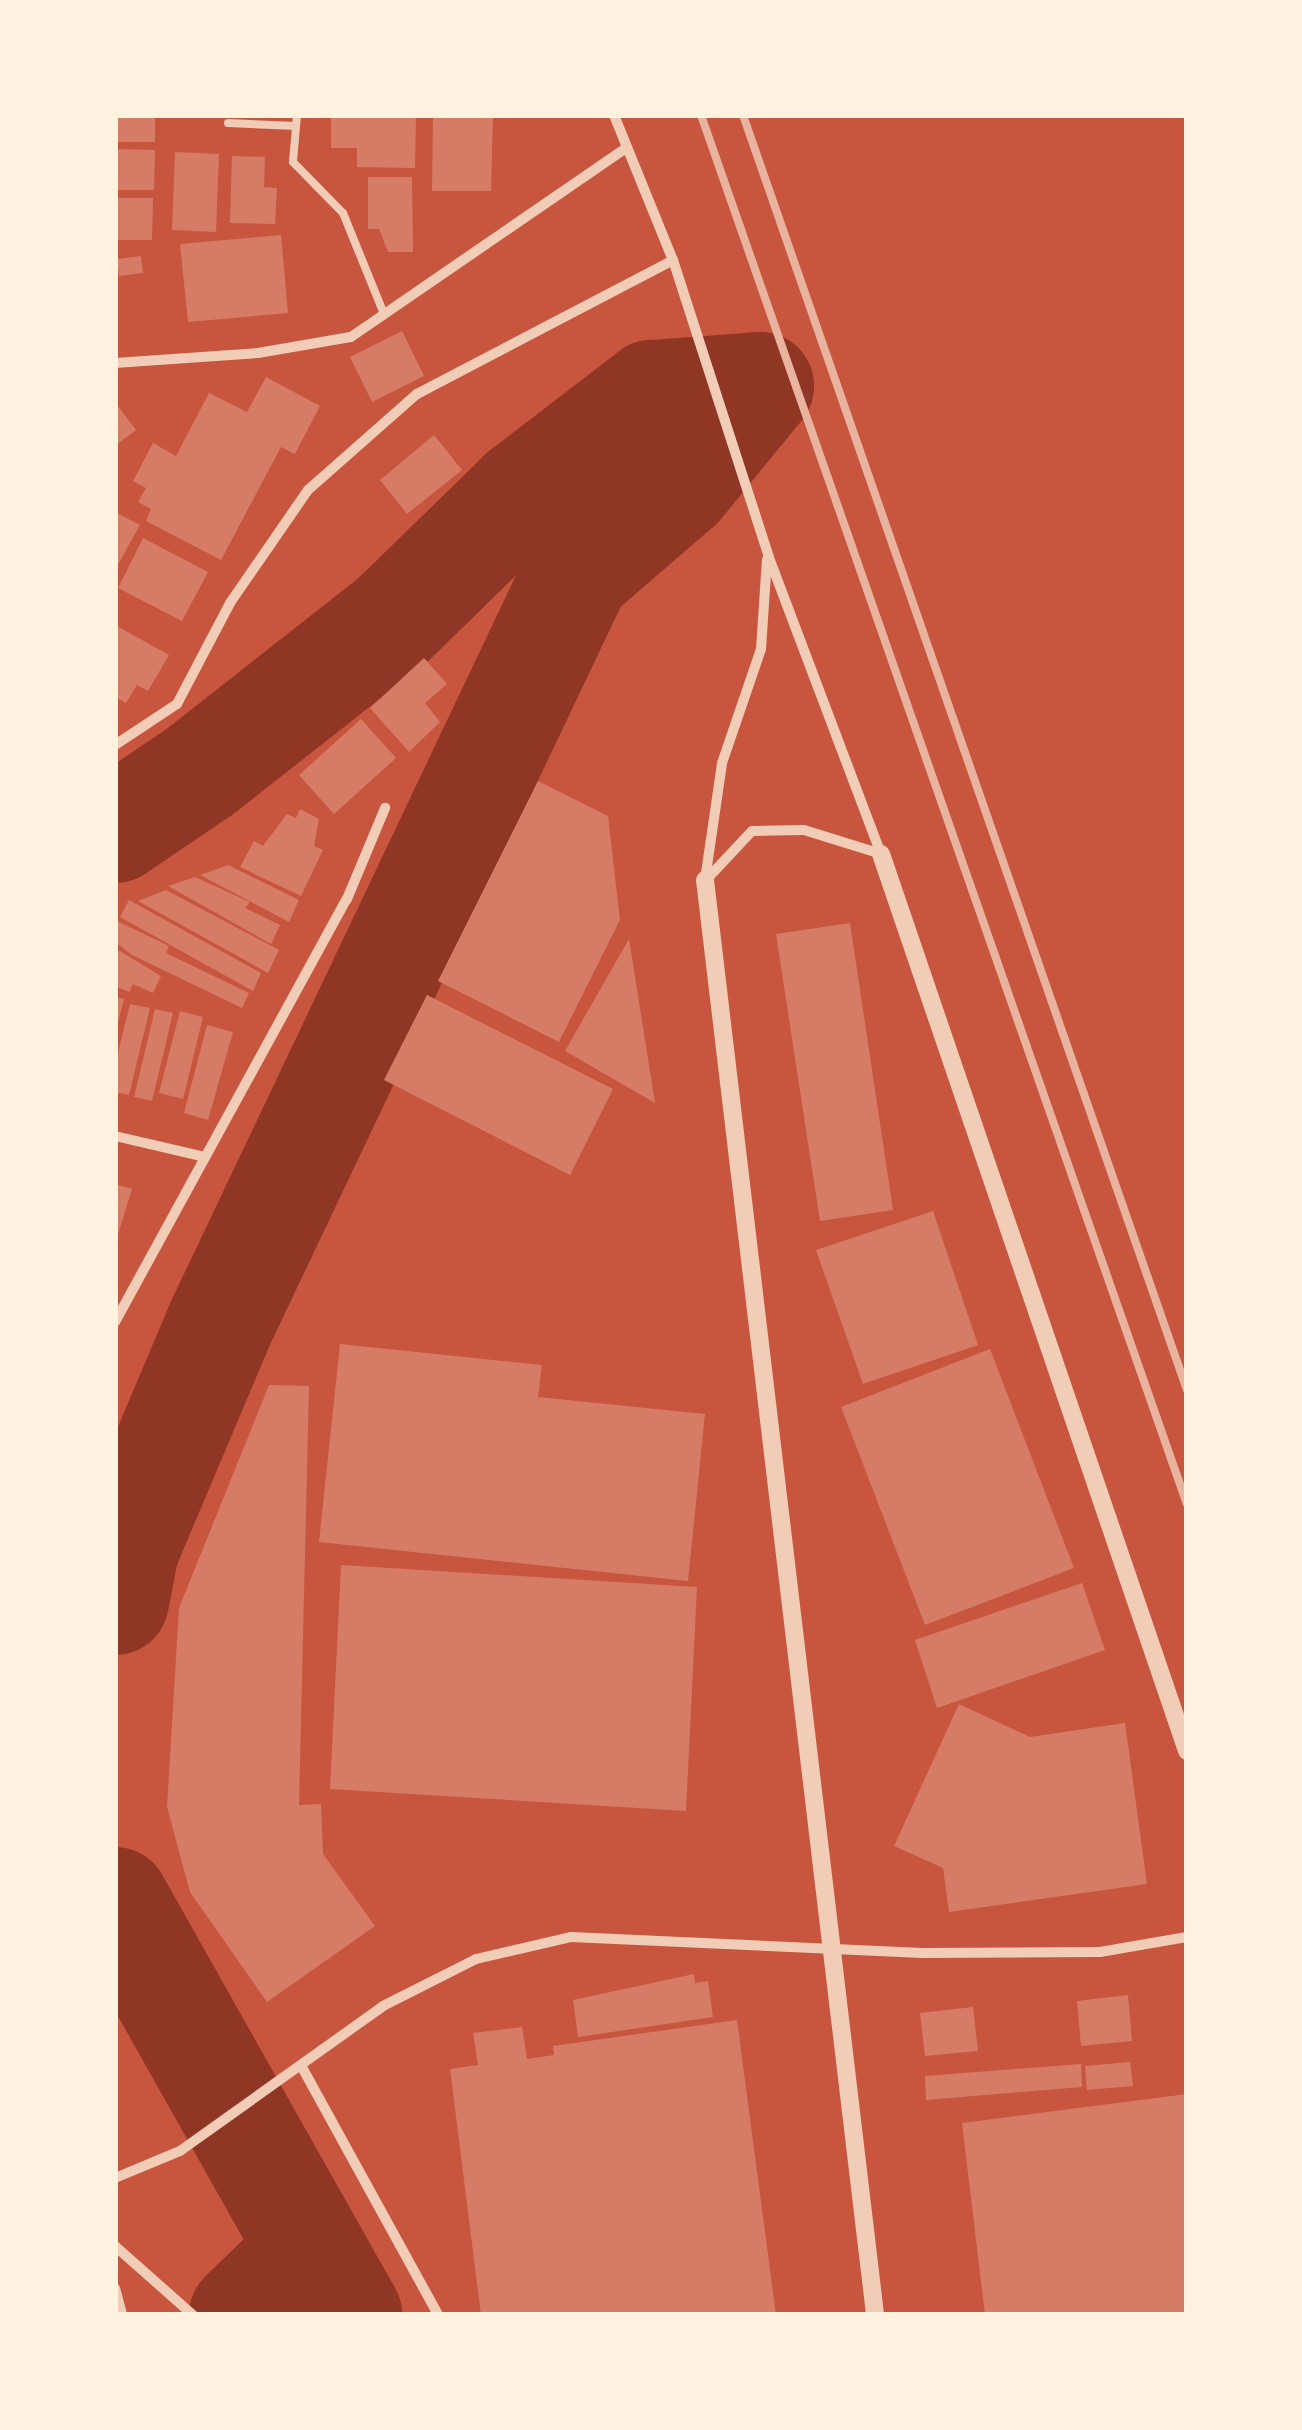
<!DOCTYPE html>
<html>
<head>
<meta charset="utf-8">
<style>
	body { margin:0 }
	#map { position:relative; width:1302px; height:2430px; overflow:hidden; background:#c8553d; font-family:Helvetica,sans-serif }
	div>[style] { position:absolute }
	[style*='--x'] { left:calc(var(--x)*1px); top:calc(var(--y)*1px); width:calc(var(--w)*1px); rotate:calc(var(--a)*1deg) }
	.river>* { height:108px; margin:-54px; padding:0 54px; transform-origin:54px; border-radius:54px; background:#8f3625 }
	.building>* { inset:0; background:#d67c66 }
	.service>* { height:8px; margin:-4px; padding:0 4px; transform-origin:4px; border-radius:4px; background:#f1ccb7 }
	.minor>* { height:10px; margin:-5px; padding:0 5px; transform-origin:5px; border-radius:5px; background:#f1ccb7 }
	.tertiary>* { height:18px; margin:-9px; padding:0 9px; transform-origin:9px; border-radius:9px; background:#f1ccb7 }
	.rail>* { height:8px; margin:-4px; padding:0 4px; transform-origin:4px; border-radius:4px; background:#e9b49f }
	span { translate:-50% -50%; white-space:nowrap; text-align:center; line-height:1.15; -webkit-text-stroke:9px #fff3e0; paint-order:stroke }
	.frame { position:absolute; inset:0; border:118px solid #fff3e0; pointer-events:none }
</style>
</head>
<body>
<div id="map">
	<div class="river">
		<div style="--x:115;--y:829;--w:105;--a:-34.1"></div>
		<div style="--x:202;--y:770;--w:244;--a:-38.2"></div>
		<div style="--x:394;--y:619;--w:180;--a:-44.3"></div>
		<div style="--x:523;--y:493;--w:163;--a:-37.5"></div>
		<div style="--x:652;--y:394;--w:108;--a:-4.2"></div>
		<div style="--x:115;--y:1601;--w:53;--a:-79.1"></div>
		<div style="--x:125;--y:1549;--w:244;--a:-67.1"></div>
		<div style="--x:220;--y:1324;--w:832;--a:-64.58"></div>
		<div style="--x:577;--y:573;--w:135;--a:-40.8"></div>
		<div style="--x:679;--y:485;--w:128;--a:-50.7"></div>
		<div style="--x:115;--y:1901;--w:475;--a:60.6"></div>
		<div style="--x:243;--y:2315;--w:92;--a:-44.1"></div>
	</div>
	<div class="building">
		<div style="clip-path:polygon(115px 115px,155px 115px,155px 142px,115px 142px)"></div>
		<div style="clip-path:polygon(433px 115px,493px 115px,491px 191px,432px 191px)"></div>
		<div style="clip-path:polygon(331px 116px,416px 118px,415px 168px,357px 167px,357px 148px,331px 148px)"></div>
		<div style="clip-path:polygon(115px 149px,155px 150px,154px 190px,115px 190px)"></div>
		<div style="clip-path:polygon(175px 152px,219px 154px,216px 232px,172px 230px)"></div>
		<div style="clip-path:polygon(232px 156px,265px 157px,264px 187px,277px 188px,275px 224px,230px 223px)"></div>
		<div style="clip-path:polygon(368px 177px,412px 177px,413px 252px,388px 252px,379px 229px,368px 229px)"></div>
		<div style="clip-path:polygon(115px 198px,153px 198px,152px 240px,115px 240px)"></div>
		<div style="clip-path:polygon(281px 235px,288px 313px,188px 322px,180px 244px)"></div>
		<div style="clip-path:polygon(141px 256px,143px 273px,119px 276px,117px 259px)"></div>
		<div style="clip-path:polygon(402px 331px,424px 376px,372px 402px,350px 357px)"></div>
		<div style="clip-path:polygon(266px 377px,320px 406px,295px 454px,281px 447px,221px 560px,146px 521px,151px 509px,138px 502px,146px 488px,133px 481px,153px 443px,176px 456px,209px 393px,247px 412px)"></div>
		<div style="clip-path:polygon(115px 402px,136px 430px,115px 446px)"></div>
		<div style="clip-path:polygon(434px 435px,462px 470px,407px 514px,380px 480px)"></div>
		<div style="clip-path:polygon(115px 512px,140px 525px,115px 570px)"></div>
		<div style="clip-path:polygon(143px 538px,208px 572px,182px 621px,118px 588px)"></div>
		<div style="clip-path:polygon(115px 625px,169px 655px,148px 691px,137px 685px,126px 703px,115px 697px)"></div>
		<div style="clip-path:polygon(424px 658px,447px 684px,425px 703px,440px 722px,409px 752px,370px 708px)"></div>
		<div style="clip-path:polygon(361px 719px,396px 758px,334px 814px,299px 775px)"></div>
		<div style="clip-path:polygon(538px 781px,608px 816px,620px 920px,559px 1042px,438px 981px)"></div>
		<div style="clip-path:polygon(300px 809px,319px 819px,314px 846px,323px 850px,301px 896px,240px 867px,254px 841px,263px 846px,287px 814px,296px 818px)"></div>
		<div style="clip-path:polygon(228px 865px,299px 900px,289px 922px,200px 875px)"></div>
		<div style="clip-path:polygon(195px 877px,250px 902px,245px 908px,280px 925px,271px 944px,168px 886px)"></div>
		<div style="clip-path:polygon(166px 890px,279px 950px,268px 973px,138px 901px)"></div>
		<div style="clip-path:polygon(129px 900px,261px 973px,253px 991px,120px 917px)"></div>
		<div style="clip-path:polygon(115px 920px,169px 946px,166px 953px,249px 993px,242px 1008px,132px 955px,115px 942px)"></div>
		<div style="clip-path:polygon(850px 923px,893px 1210px,820px 1221px,776px 934px)"></div>
		<div style="clip-path:polygon(629px 939px,655px 1103px,565px 1051px)"></div>
		<div style="clip-path:polygon(115px 948px,161px 976px,153px 993px,133px 984px,129px 992px,115px 986px)"></div>
		<div style="clip-path:polygon(427px 995px,613px 1089px,570px 1175px,384px 1080px)"></div>
		<div style="clip-path:polygon(115px 997px,124px 999px,116px 1029px,115px 1029px)"></div>
		<div style="clip-path:polygon(130px 1004px,150px 1008px,129px 1095px,115px 1092px,115px 1065px)"></div>
		<div style="clip-path:polygon(155px 1009px,173px 1013px,152px 1101px,134px 1097px)"></div>
		<div style="clip-path:polygon(180px 1011px,203px 1017px,183px 1099px,159px 1093px)"></div>
		<div style="clip-path:polygon(207px 1025px,233px 1032px,208px 1120px,184px 1113px)"></div>
		<div style="clip-path:polygon(115px 1184px,132px 1189px,115px 1244px)"></div>
		<div style="clip-path:polygon(933px 1211px,978px 1345px,863px 1384px,816px 1250px)"></div>
		<div style="clip-path:polygon(340px 1344px,542px 1365px,538px 1397px,705px 1414px,688px 1581px,319px 1542px)"></div>
		<div style="clip-path:polygon(990px 1349px,1074px 1568px,925px 1625px,841px 1407px)"></div>
		<div style="clip-path:polygon(269px 1385px,309px 1386px,299px 1805px,321px 1804px,323px 1854px,375px 1926px,267px 2002px,190px 1892px,167px 1807px,179px 1608px)"></div>
		<div style="clip-path:polygon(341px 1565px,697px 1587px,686px 1811px,330px 1789px)"></div>
		<div style="clip-path:polygon(1082px 1583px,1105px 1650px,937px 1708px,915px 1640px)"></div>
		<div style="clip-path:polygon(959px 1704px,1030px 1737px,1125px 1723px,1147px 1884px,949px 1912px,943px 1868px,894px 1846px)"></div>
		<div style="clip-path:polygon(694px 1974px,695px 1983px,708px 1981px,713px 2017px,578px 2037px,573px 2000px)"></div>
		<div style="clip-path:polygon(1128px 1995px,1132px 2041px,1081px 2046px,1077px 2001px)"></div>
		<div style="clip-path:polygon(973px 2007px,978px 2051px,925px 2056px,920px 2013px)"></div>
		<div style="clip-path:polygon(737px 2020px,776px 2315px,481px 2315px,450px 2069px,478px 2065px,473px 2033px,522px 2027px,527px 2059px,554px 2055px,553px 2046px)"></div>
		<div style="clip-path:polygon(1130px 2062px,1133px 2086px,1087px 2090px,1085px 2066px)"></div>
		<div style="clip-path:polygon(1081px 2064px,1082px 2087px,926px 2100px,925px 2076px)"></div>
		<div style="clip-path:polygon(1187px 2094px,1187px 2315px,985px 2315px,962px 2123px)"></div>
	</div>
	<div class="service">
		<div style="--x:297;--y:115;--w:47;--a:94.9"></div>
		<div style="--x:293;--y:162;--w:71;--a:45.6"></div>
		<div style="--x:343;--y:213;--w:109;--a:67.9"></div>
		<div style="--x:228;--y:123;--w:68;--a:2.5"></div>
	</div>
	<div class="minor">
		<div style="--x:614;--y:115;--w:157;--a:67.9"></div>
		<div style="--x:673;--y:260;--w:310;--a:72.1"></div>
		<div style="--x:768;--y:555;--w:320;--a:69.3"></div>
		<div style="--x:115;--y:363;--w:143;--a:-4"></div>
		<div style="--x:258;--y:353;--w:94;--a:-9.8"></div>
		<div style="--x:351;--y:337;--w:334;--a:-34.5"></div>
		<div style="--x:115;--y:745;--w:74;--a:-33.5"></div>
		<div style="--x:177;--y:704;--w:114;--a:-62.3"></div>
		<div style="--x:230;--y:603;--w:137;--a:-55.4"></div>
		<div style="--x:308;--y:490;--w:145;--a:-41.4"></div>
		<div style="--x:417;--y:394;--w:289;--a:-27.6"></div>
		<div style="--x:705;--y:880;--w:118;--a:-81.7"></div>
		<div style="--x:722;--y:763;--w:120;--a:-71.1"></div>
		<div style="--x:761;--y:649;--w:90;--a:-86.2"></div>
		<div style="--x:706;--y:880;--w:67;--a:-46.8"></div>
		<div style="--x:752;--y:831;--w:52;--a:-1.1"></div>
		<div style="--x:804;--y:830;--w:81;--a:17.3"></div>
		<div style="--x:115;--y:1136;--w:92;--a:13.1"></div>
		<div style="--x:115;--y:1322;--w:482;--a:-61.3"></div>
		<div style="--x:347;--y:899;--w:99;--a:-67.3"></div>
		<div style="--x:303;--y:2069;--w:281;--a:61.2"></div>
		<div style="--x:115;--y:2178;--w:70;--a:-22.6"></div>
		<div style="--x:180;--y:2151;--w:249;--a:-35.5"></div>
		<div style="--x:383;--y:2006;--w:104;--a:-26.8"></div>
		<div style="--x:476;--y:1959;--w:98;--a:-13"></div>
		<div style="--x:571;--y:1937;--w:352;--a:2.6"></div>
		<div style="--x:923;--y:1953;--w:177;--a:-0.3"></div>
		<div style="--x:1100;--y:1952;--w:88;--a:-9.8"></div>
		<div style="--x:115;--y:2246;--w:104;--a:41.5"></div>
		<div style="--x:115;--y:2288;--w:28;--a:75"></div>
	</div>
	<div class="tertiary">
		<div style="--x:881;--y:854;--w:948;--a:71.16"></div>
		<div style="--x:705;--y:880;--w:1445;--a:83.24"></div>
	</div>
	<div class="rail">
		<div style="--x:701;--y:115;--w:1472;--a:70.72"></div>
		<div style="--x:743;--y:115;--w:1350;--a:70.8"></div>
	</div>
	<div class="frame"></div>
</div>
</body>
</html>
